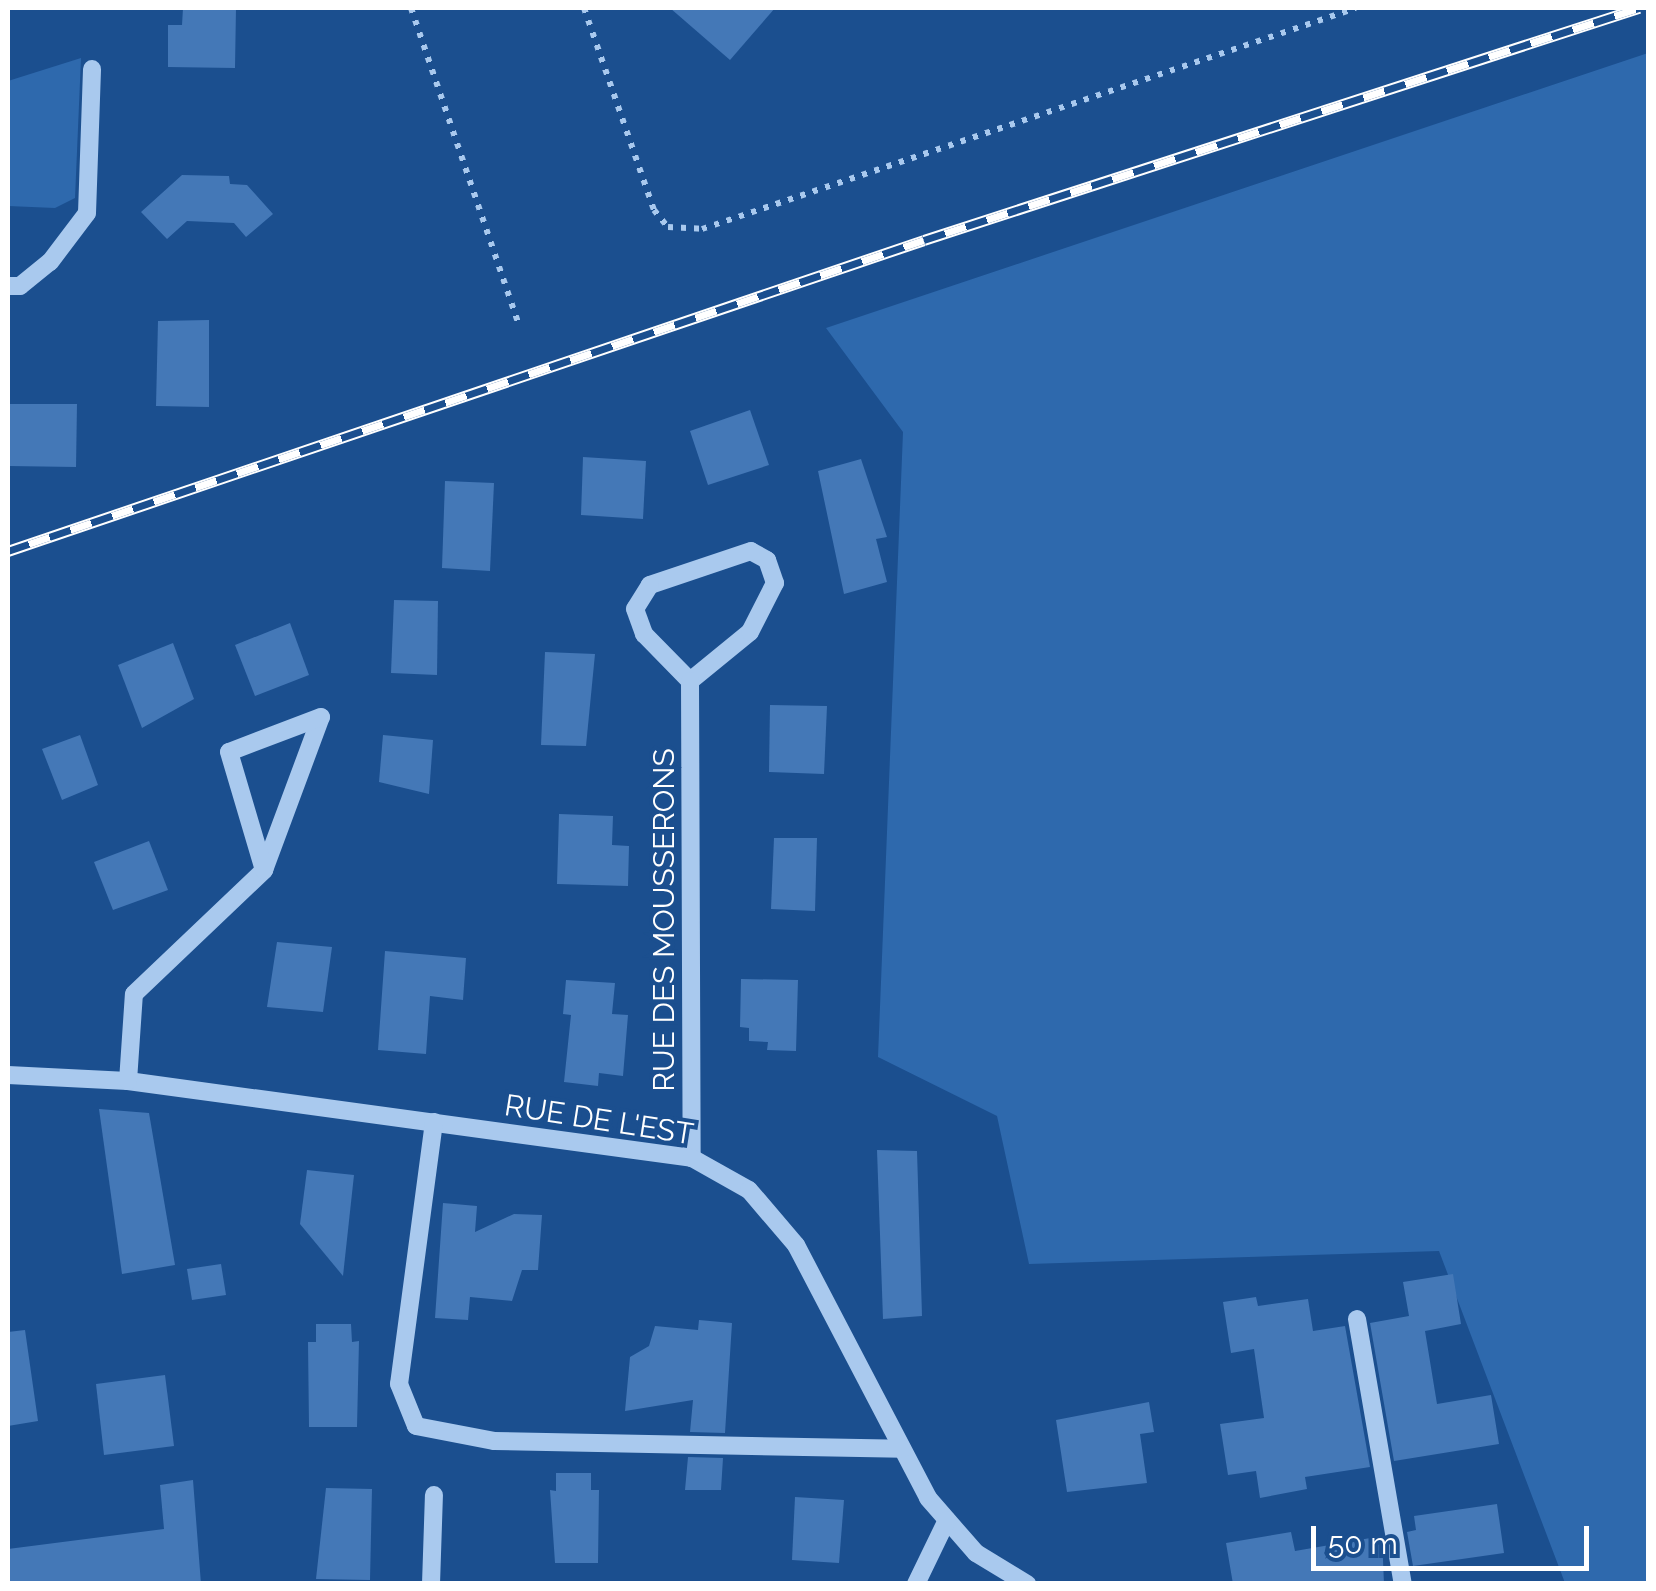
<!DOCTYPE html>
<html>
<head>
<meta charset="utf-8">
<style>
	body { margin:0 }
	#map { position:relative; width:1656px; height:1591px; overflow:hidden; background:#1b4f8f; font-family:Raleway,sans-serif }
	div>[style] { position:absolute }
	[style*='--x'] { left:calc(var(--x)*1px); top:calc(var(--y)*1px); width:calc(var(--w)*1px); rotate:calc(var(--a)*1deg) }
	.green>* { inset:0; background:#2e69ad }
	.building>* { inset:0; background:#4478b7 }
	.path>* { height:6px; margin-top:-3px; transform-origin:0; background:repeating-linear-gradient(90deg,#a9c9ee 0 5px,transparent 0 13px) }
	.minor>* { height:18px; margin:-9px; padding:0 9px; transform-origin:9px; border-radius:9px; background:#a9c9ee }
	.rail>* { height:11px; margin-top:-5.5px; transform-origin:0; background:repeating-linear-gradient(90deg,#1b4f8f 0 22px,#fff 0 44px); box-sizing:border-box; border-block:2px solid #fff }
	span { translate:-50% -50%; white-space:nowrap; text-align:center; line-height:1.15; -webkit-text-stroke:8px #1b4f8f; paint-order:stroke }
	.street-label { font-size:30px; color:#fff }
	.frame { position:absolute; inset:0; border:10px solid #fff; pointer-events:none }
	.scale { position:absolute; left:1311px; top:1526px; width:278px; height:45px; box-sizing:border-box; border:5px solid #fff; border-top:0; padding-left:12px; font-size:30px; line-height:35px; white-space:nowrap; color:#fff; -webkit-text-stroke:8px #1b4f8f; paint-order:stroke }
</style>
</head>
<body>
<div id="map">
	<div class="green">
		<div style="clip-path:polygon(1648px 53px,1648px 1583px,1565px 1583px,1439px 1251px,1029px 1264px,997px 1116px,878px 1057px,903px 432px,826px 328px)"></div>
		<div style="clip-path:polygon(81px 58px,75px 198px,55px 208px,8px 206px,8px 81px)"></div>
	</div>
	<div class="building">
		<div style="clip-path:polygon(183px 8px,236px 8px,235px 68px,168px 67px,168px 25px,182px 25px)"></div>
		<div style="clip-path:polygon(670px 8px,775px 8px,730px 60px)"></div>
		<div style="clip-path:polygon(182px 175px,229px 176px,230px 184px,247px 185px,273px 214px,246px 237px,234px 223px,187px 221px,167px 239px,141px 212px)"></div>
		<div style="clip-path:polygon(209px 320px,209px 407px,156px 406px,158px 321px)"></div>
		<div style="clip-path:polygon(8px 404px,77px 404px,76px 467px,8px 466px)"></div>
		<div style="clip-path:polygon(750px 410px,769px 465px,708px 485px,690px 431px)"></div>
		<div style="clip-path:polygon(583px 457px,646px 461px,643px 519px,581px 515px)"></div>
		<div style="clip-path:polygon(861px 459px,887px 537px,876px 539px,887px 582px,844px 594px,818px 471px)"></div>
		<div style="clip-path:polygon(445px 481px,494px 483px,490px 571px,442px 568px)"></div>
		<div style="clip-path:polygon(394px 600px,438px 601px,437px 675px,391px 673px)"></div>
		<div style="clip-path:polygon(290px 623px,309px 675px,255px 696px,235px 645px)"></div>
		<div style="clip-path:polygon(173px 643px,194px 699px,142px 728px,118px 665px)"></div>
		<div style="clip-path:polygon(545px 652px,595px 654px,586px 746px,541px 745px)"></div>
		<div style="clip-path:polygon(770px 705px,827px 706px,824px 774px,769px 772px)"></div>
		<div style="clip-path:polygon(80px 735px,98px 785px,62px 800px,42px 749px)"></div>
		<div style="clip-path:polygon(383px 735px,433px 740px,429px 794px,379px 782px)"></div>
		<div style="clip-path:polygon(559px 814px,613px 816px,612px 845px,629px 846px,628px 886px,557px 884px)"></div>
		<div style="clip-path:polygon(774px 838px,817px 838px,815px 911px,771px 909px)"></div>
		<div style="clip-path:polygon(149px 841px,168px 890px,113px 910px,94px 862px)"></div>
		<div style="clip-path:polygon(277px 942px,332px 947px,323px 1012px,267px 1007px)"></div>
		<div style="clip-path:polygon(385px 951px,466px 958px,463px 1000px,430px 996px,426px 1054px,378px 1050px)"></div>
		<div style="clip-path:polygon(741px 979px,798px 980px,796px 1051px,767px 1050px,768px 1042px,749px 1041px,749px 1028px,740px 1027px)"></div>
		<div style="clip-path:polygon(566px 980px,615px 983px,612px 1014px,628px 1015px,623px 1076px,599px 1073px,598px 1086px,564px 1082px,571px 1015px,563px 1014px)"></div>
		<div style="clip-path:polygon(99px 1109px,149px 1113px,175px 1265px,122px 1274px)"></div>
		<div style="clip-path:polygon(877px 1150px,917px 1151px,922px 1316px,883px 1319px)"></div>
		<div style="clip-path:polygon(307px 1170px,354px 1175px,343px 1276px,300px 1224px)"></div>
		<div style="clip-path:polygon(443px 1203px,477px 1206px,475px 1232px,514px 1214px,542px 1215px,538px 1270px,522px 1270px,512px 1301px,470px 1297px,468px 1320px,435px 1318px)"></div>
		<div style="clip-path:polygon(221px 1264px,226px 1295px,192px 1300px,187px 1269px)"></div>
		<div style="clip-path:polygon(1453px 1274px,1461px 1324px,1425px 1331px,1437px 1404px,1491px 1395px,1499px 1444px,1394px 1461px,1370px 1323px,1409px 1316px,1403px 1282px)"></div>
		<div style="clip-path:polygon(1256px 1297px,1258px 1306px,1308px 1299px,1313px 1331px,1345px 1326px,1370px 1467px,1305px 1477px,1307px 1489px,1260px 1498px,1256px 1471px,1228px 1475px,1220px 1424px,1264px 1418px,1254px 1349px,1231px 1353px,1223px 1302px)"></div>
		<div style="clip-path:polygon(699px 1320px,732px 1323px,725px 1433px,690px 1432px,693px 1400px,625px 1411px,630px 1357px,649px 1346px,655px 1326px,698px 1330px)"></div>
		<div style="clip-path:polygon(316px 1324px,351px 1324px,352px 1342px,359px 1341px,357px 1427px,309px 1427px,308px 1342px,316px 1342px)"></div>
		<div style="clip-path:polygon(25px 1330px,38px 1421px,8px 1426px,8px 1332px)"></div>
		<div style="clip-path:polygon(165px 1375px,174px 1446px,104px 1455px,96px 1384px)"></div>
		<div style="clip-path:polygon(1149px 1402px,1154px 1432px,1140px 1434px,1147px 1483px,1067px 1492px,1056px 1420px)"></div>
		<div style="clip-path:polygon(688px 1457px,723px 1458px,721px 1490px,685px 1490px)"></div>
		<div style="clip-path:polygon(556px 1473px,591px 1473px,591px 1490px,599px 1490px,598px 1563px,555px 1563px,550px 1490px,556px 1491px)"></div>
		<div style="clip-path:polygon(193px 1480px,201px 1584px,8px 1584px,8px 1549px,164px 1529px,160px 1485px)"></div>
		<div style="clip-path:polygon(326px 1488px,372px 1489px,370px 1580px,316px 1579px)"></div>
		<div style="clip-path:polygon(795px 1497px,844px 1500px,839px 1563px,792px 1560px)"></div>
		<div style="clip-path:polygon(1497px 1504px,1504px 1553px,1413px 1566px,1407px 1532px,1416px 1530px,1414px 1516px)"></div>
		<div style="clip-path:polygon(1291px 1532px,1295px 1551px,1382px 1536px,1384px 1584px,1233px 1584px,1226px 1543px)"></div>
	</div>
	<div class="path">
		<div style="--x:411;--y:8;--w:332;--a:71.2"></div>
		<div style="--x:584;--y:8;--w:214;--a:70.9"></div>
		<div style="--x:654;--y:210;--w:22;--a:51"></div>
		<div style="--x:668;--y:227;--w:34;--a:3"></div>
		<div style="--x:702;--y:229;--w:690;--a:-18.67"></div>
	</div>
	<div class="minor">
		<div style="--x:8;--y:286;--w:12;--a:0"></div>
		<div style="--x:20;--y:286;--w:38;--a:-39"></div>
		<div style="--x:50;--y:262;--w:61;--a:-52.9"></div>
		<div style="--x:87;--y:213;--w:144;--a:-88"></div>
		<div style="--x:690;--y:681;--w:77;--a:-39.2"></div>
		<div style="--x:750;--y:632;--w:55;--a:-63"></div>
		<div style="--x:775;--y:583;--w:24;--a:-109"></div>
		<div style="--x:767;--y:560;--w:18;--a:-151"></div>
		<div style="--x:751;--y:551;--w:107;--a:161.4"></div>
		<div style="--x:650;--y:585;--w:28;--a:122"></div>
		<div style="--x:635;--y:609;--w:27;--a:70"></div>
		<div style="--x:644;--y:634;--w:66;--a:45.6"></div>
		<div style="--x:690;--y:681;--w:477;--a:89.8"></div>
		<div style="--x:8;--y:1075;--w:120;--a:2.9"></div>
		<div style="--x:128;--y:1081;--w:569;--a:7.77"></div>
		<div style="--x:692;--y:1158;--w:65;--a:29.3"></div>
		<div style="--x:749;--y:1190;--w:72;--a:49.5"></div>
		<div style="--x:796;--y:1245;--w:285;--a:62.4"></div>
		<div style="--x:928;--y:1498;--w:73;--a:48.9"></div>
		<div style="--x:976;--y:1553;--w:60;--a:31.3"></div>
		<div style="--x:128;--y:1081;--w:87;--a:-86.1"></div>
		<div style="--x:134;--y:994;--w:180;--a:-43.6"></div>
		<div style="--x:264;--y:870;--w:163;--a:-69.6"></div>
		<div style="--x:321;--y:717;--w:98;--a:159.2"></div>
		<div style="--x:229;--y:752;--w:123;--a:73.5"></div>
		<div style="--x:434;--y:1122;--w:264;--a:97.6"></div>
		<div style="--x:399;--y:1384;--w:45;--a:68"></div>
		<div style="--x:416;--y:1426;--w:79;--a:10.9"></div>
		<div style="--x:494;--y:1441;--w:408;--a:1.1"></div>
		<div style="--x:1357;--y:1319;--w:269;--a:80.2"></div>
		<div style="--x:431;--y:1584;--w:89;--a:-88.1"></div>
		<div style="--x:916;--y:1584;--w:71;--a:-64.2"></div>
	</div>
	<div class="rail">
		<div style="--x:8;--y:551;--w:967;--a:-18.75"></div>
		<div style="--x:924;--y:240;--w:752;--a:-17.98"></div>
	</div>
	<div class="street-label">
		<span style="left:664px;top:920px;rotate:-90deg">RUE DES MOUSSERONS</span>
		<span style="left:599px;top:1120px;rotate:9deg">RUE DE L'EST</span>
	</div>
	<div class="frame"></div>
	<div class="scale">50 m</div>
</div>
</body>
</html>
